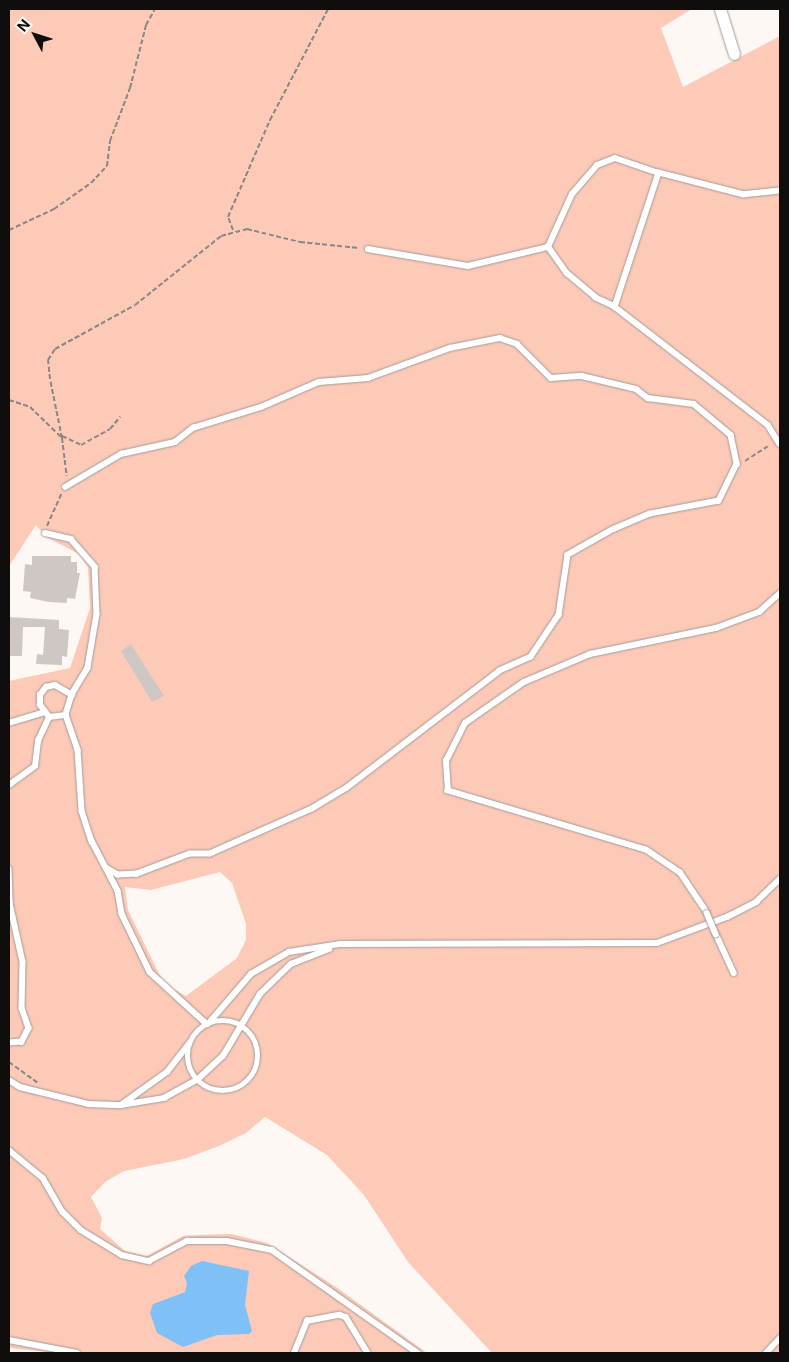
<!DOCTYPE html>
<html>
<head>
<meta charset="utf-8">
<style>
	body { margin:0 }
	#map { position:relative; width:789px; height:1362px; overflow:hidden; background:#fef8f5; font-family:Inter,sans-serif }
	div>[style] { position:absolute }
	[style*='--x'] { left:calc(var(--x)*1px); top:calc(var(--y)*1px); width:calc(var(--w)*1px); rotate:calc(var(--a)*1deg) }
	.green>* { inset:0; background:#fdcab8 }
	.water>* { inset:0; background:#7fc1f7 }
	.building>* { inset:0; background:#cec7c4 }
	.path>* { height:2px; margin-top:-1px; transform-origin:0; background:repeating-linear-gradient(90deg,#8a8684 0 5px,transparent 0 7.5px) }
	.roads { filter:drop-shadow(0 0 1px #a39c99) drop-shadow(0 0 1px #a39c99) }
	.service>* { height:5.5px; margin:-2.75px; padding:0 2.75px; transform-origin:2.75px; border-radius:2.75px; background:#fff }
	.service>.ring { margin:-2.75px; padding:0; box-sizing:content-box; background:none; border:5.5px solid #fff; border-radius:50% }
	.minor>* { height:11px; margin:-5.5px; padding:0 5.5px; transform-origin:5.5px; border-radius:5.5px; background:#fff }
	.bridges { filter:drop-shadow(0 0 1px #a39c99) drop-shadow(0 0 1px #a39c99) }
	.service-bridge>* { height:5.5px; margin:-2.75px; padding:0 2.75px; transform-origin:2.75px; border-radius:2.75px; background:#fff }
	span { translate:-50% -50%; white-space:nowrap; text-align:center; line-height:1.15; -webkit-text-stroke:5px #fef8f5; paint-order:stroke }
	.frame { position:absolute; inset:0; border:10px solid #100e0d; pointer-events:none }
	.north { position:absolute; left:10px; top:10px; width:50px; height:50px; -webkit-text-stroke:4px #fef8f5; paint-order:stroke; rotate:310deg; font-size:14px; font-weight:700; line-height:20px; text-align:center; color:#100e0d }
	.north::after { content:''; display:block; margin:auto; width:18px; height:22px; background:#100e0d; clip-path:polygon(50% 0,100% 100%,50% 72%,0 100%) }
</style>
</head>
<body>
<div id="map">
	<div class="green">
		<div style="clip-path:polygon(evenodd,9px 9px,692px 9px,661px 28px,683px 87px,780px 36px,780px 1350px,777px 1353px,492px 1353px,408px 1262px,364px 1195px,327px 1155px,265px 1117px,246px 1133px,219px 1146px,184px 1159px,124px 1171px,105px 1182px,91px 1197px,102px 1218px,100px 1229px,125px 1251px,147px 1256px,183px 1236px,198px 1235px,232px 1234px,267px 1243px,336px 1287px,427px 1353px,57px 1353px,9px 1348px,9px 681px,70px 668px,90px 608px,88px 567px,79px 554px,46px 537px,36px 525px,9px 566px,9px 9px,220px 872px,232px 883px,246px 924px,246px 940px,237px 958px,186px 996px,164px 984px,128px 910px,125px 887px,151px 890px,220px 872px)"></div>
	</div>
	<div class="water">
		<div style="clip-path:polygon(202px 1261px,249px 1271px,245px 1305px,252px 1331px,249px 1334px,217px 1335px,183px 1347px,157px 1333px,150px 1313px,153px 1304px,185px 1292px,187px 1283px,184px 1276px,191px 1266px)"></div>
	</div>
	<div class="building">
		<div style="clip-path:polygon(32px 556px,71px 556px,71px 562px,77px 562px,77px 573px,80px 573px,75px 599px,67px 598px,67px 603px,49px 602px,30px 598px,31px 592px,23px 591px,25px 564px,32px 565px)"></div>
		<div style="clip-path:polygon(9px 617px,59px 620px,59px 629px,69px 630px,67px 657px,62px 656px,62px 665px,36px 664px,37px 654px,43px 655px,45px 627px,23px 627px,22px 656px,9px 656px)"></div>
		<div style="clip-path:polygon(131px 644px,164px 696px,152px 702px,121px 651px)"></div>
	</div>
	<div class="path">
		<div style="--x:9;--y:230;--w:50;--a:-25"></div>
		<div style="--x:54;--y:209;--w:45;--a:-35.1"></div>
		<div style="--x:91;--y:183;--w:23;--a:-47"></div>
		<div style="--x:107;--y:166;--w:25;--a:-83"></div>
		<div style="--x:110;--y:141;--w:57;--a:-69.3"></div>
		<div style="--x:130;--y:88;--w:65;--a:-75.7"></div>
		<div style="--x:146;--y:25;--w:18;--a:-61"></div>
		<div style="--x:233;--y:230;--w:14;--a:-111"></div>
		<div style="--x:228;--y:217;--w:106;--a:-66.6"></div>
		<div style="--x:270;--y:120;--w:125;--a:-62.4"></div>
		<div style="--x:9;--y:400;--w:22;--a:18"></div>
		<div style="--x:30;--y:407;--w:45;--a:44.1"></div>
		<div style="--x:62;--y:438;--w:38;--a:83"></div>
		<div style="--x:62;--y:436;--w:21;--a:25"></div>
		<div style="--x:81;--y:445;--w:33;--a:-29"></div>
		<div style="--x:110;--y:429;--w:16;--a:-50"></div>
		<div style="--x:62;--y:438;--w:60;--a:-101.5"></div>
		<div style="--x:50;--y:379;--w:19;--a:-96"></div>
		<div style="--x:48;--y:360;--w:13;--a:-58"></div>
		<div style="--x:55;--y:349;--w:91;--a:-28.8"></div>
		<div style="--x:135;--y:305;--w:110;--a:-38.7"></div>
		<div style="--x:221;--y:236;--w:27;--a:-15"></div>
		<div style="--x:247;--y:229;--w:55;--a:13.8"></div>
		<div style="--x:300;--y:242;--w:59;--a:5.8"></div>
		<div style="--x:745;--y:461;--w:27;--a:-33"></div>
		<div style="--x:47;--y:526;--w:35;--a:-66"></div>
		<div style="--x:9;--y:1062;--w:36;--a:36"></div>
	</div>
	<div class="roads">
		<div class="service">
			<div style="--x:780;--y:191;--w:36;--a:174"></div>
			<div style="--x:744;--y:195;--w:88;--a:-165.5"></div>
			<div style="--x:659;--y:173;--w:141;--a:108.2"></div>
			<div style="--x:615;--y:307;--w:193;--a:37.6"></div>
			<div style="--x:768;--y:425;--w:22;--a:58"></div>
			<div style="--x:368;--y:249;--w:101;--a:9.6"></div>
			<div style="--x:468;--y:266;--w:82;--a:-13.4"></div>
			<div style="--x:615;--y:307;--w:21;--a:-155"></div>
			<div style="--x:596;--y:298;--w:38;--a:-140"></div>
			<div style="--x:567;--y:274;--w:33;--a:-125"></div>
			<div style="--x:548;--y:247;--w:58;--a:-65.6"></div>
			<div style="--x:572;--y:194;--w:38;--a:-49"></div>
			<div style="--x:597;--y:165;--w:19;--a:-21"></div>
			<div style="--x:615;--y:158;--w:46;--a:18.8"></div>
			<div style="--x:65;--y:487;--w:65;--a:-30.5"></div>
			<div style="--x:121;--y:454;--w:55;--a:-12.5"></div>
			<div style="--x:175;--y:442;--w:23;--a:-38"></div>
			<div style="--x:193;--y:428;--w:71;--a:-17.2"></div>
			<div style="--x:261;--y:407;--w:63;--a:-23.3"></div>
			<div style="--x:319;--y:382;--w:49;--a:-4.7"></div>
			<div style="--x:368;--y:378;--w:87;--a:-20.1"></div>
			<div style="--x:450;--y:348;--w:51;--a:-11.3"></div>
			<div style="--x:500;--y:338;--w:18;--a:19"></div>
			<div style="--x:517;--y:344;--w:48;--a:45"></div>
			<div style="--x:551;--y:378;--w:31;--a:-4"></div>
			<div style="--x:582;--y:376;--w:56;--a:13.5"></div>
			<div style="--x:636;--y:389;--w:15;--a:37"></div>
			<div style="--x:648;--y:398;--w:46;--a:7.4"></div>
			<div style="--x:694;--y:404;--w:48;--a:40"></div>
			<div style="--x:731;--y:435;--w:30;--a:78"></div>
			<div style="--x:737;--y:464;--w:41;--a:115.9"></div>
			<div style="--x:719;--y:501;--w:70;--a:169.3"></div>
			<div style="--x:650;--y:514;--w:39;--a:157"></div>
			<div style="--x:614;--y:529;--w:53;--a:150.5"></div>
			<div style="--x:568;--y:555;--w:61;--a:98.5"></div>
			<div style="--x:559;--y:615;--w:50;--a:123.7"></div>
			<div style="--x:531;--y:657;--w:34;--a:156"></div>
			<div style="--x:500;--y:671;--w:193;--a:142.6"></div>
			<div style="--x:347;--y:788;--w:41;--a:149"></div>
			<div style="--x:312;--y:809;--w:111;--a:156.2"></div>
			<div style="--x:210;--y:854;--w:20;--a:180"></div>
			<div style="--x:190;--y:854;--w:57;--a:159.3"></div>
			<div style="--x:137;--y:874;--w:19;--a:177"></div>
			<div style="--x:118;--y:875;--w:13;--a:-151"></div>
			<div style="--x:45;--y:533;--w:27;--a:13"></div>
			<div style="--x:71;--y:539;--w:37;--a:49"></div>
			<div style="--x:95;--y:567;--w:47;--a:87.6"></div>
			<div style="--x:97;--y:614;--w:55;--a:99.5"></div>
			<div style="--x:88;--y:668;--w:31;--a:121"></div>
			<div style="--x:72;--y:695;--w:21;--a:107"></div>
			<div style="--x:66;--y:715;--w:37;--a:71"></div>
			<div style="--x:78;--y:750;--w:61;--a:86.2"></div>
			<div style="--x:82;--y:811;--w:32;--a:72"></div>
			<div style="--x:92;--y:841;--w:56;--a:62.5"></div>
			<div style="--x:118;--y:891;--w:23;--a:80"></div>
			<div style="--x:122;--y:914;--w:64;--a:64.2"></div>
			<div style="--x:150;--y:972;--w:77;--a:42.4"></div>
			<div style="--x:49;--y:717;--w:15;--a:-127"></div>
			<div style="--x:40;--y:705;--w:10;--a:-90"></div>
			<div style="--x:40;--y:695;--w:10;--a:-53"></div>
			<div style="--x:46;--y:687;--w:9;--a:-13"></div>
			<div style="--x:55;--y:685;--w:20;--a:30"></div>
			<div style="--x:9;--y:723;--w:37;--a:-17"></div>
			<div style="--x:9;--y:785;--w:32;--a:-36"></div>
			<div style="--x:35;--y:766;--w:25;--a:-83"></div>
			<div style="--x:38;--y:741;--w:26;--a:-65"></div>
			<div style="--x:49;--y:717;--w:17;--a:-7"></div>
			<div style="--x:9;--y:869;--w:34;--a:88"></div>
			<div style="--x:10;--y:903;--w:60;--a:77.6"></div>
			<div style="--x:23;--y:962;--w:46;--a:91.2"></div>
			<div style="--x:22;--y:1008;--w:21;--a:71"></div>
			<div style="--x:29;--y:1028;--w:16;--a:117"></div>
			<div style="--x:22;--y:1042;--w:13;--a:176"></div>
			<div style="--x:707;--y:913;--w:48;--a:-124"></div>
			<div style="--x:680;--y:873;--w:41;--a:-145.9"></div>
			<div style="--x:646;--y:850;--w:207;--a:-163.4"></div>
			<div style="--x:448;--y:791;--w:30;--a:-94"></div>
			<div style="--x:446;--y:761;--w:42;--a:-63.4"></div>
			<div style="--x:465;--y:723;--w:72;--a:-34.8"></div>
			<div style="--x:524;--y:682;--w:72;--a:-23"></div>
			<div style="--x:590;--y:654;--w:129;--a:-11.7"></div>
			<div style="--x:716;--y:628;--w:46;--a:-20.4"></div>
			<div style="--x:759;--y:612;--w:28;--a:-42"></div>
			<div style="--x:716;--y:934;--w:43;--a:65.2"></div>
			<div class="ring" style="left:188px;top:1021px;width:64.5px;height:64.5px"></div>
			<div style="--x:208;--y:1024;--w:66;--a:-49.3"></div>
			<div style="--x:251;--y:974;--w:44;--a:-30.1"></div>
			<div style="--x:289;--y:952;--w:52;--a:-8.9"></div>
			<div style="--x:340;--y:944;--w:317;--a:-0.2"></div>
			<div style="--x:657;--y:943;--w:75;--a:-20.4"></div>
			<div style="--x:727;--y:917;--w:33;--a:-27"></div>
			<div style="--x:756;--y:902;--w:33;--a:-44"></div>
			<div style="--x:9;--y:1080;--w:13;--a:32"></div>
			<div style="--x:20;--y:1087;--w:71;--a:13.8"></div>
			<div style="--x:89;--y:1104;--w:32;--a:2"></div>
			<div style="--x:121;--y:1105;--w:57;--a:-35.7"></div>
			<div style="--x:167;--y:1072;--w:36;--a:-52"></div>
			<div style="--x:121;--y:1105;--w:44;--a:-9.2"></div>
			<div style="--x:164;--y:1098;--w:38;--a:-29"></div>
			<div style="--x:197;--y:1080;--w:35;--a:-43"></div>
			<div style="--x:223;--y:1056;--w:72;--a:-59.2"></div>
			<div style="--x:260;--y:994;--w:43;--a:-44.1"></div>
			<div style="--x:291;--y:964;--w:41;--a:-21.5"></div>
			<div style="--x:9;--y:1150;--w:44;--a:39.5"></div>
			<div style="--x:43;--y:1178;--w:39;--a:60"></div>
			<div style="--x:63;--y:1212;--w:25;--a:45"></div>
			<div style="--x:81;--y:1230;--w:48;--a:31.4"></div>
			<div style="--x:122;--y:1255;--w:28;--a:13"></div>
			<div style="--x:149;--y:1261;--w:43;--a:-27.8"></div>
			<div style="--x:187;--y:1241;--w:40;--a:0"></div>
			<div style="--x:227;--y:1241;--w:46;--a:11.3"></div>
			<div style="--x:272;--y:1250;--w:179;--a:35.2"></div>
			<div style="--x:9;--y:1340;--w:69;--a:10.8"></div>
			<div style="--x:294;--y:1353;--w:35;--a:-68"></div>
			<div style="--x:307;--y:1321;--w:33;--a:-11"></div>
			<div style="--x:339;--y:1315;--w:7;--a:16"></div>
			<div style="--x:346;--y:1317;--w:42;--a:58.6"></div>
			<div style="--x:766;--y:1353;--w:21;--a:-47"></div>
		</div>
		<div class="minor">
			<div style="--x:720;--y:9;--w:47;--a:72.7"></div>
		</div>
	</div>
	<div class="bridges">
		<div class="service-bridge">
			<div style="--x:707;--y:913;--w:23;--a:67"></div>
		</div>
	</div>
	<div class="frame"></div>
	<div class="north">N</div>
</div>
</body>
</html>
